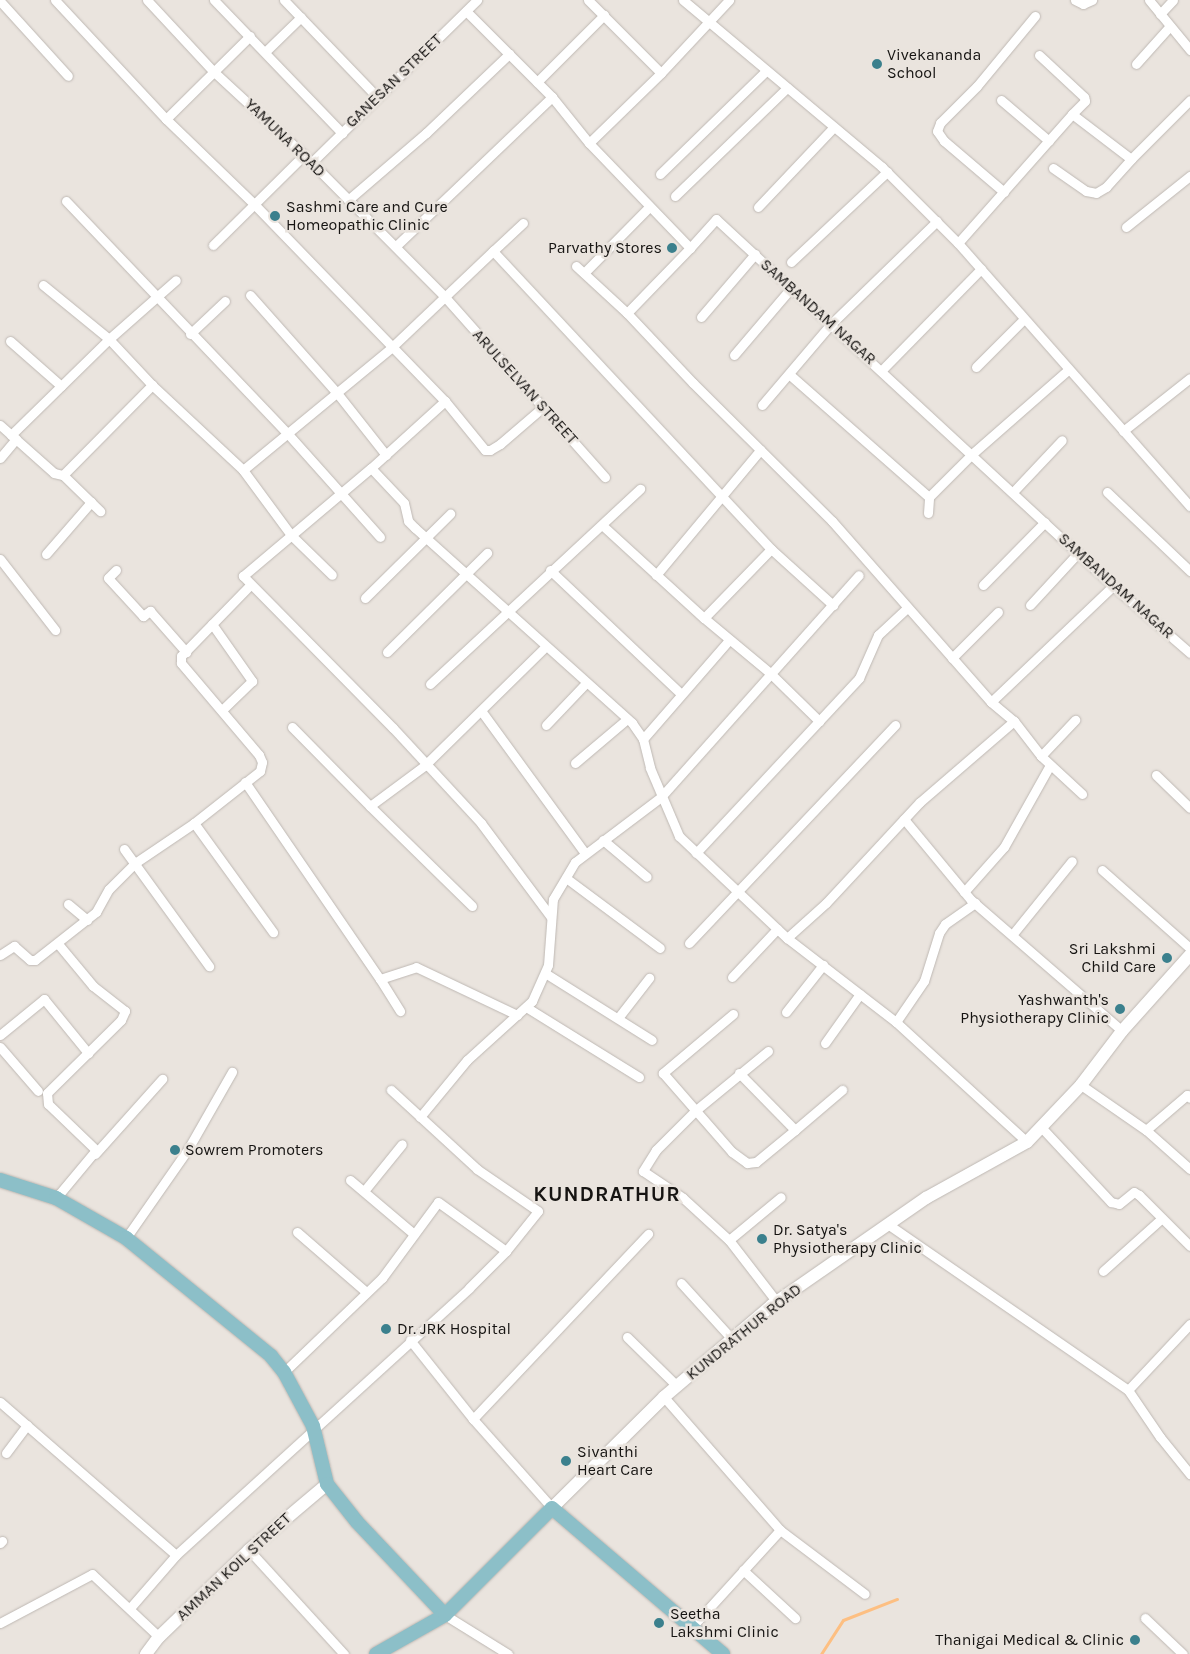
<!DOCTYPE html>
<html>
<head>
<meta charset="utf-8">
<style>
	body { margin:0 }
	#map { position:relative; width:1190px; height:1654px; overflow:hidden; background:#eae4de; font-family:Karla,sans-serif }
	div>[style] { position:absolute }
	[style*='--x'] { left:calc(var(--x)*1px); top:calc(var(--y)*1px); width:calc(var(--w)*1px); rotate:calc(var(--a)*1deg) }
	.stream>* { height:3px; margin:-1.5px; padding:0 1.5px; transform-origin:1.5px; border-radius:1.5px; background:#fdbf82 }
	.roads { filter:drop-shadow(0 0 1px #beb8b3) drop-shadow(0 0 1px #beb8b3) }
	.street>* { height:9px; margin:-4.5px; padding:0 4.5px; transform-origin:4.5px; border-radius:4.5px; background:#fff }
	.secondary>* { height:12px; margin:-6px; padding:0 6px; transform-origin:6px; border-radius:6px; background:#fff }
	.primary>* { height:14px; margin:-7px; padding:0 7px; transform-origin:7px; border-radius:7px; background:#8cbfc8 }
	.dots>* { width:14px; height:14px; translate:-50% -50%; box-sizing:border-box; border:2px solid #eae4de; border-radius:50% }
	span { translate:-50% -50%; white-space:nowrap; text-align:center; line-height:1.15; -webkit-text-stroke:5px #eae4de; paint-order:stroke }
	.poi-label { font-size:16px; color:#161412 }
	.left { translate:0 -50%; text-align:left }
	.right { translate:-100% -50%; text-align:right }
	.street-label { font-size:16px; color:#161412 }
	.district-label { font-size:21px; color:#161412; font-weight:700; letter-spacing:1px }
</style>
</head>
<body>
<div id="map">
	<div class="stream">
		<div style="--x:821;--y:1654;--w:40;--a:-57.1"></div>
		<div style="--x:843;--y:1620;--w:58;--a:-21.3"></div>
	</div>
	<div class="roads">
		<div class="street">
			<div style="--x:55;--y:0;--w:163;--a:47"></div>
			<div style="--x:166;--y:119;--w:122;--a:44"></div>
			<div style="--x:254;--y:204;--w:274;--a:45.9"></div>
			<div style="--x:445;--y:401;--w:63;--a:50.8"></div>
			<div style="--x:485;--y:450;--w:5;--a:0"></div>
			<div style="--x:490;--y:450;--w:12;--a:-31"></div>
			<div style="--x:500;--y:444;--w:57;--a:-40.7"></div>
			<div style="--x:147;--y:0;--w:97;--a:47.1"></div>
			<div style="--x:213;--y:71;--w:124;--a:42.7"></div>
			<div style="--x:304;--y:155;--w:200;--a:45.2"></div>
			<div style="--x:445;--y:297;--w:241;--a:48.4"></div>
			<div style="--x:214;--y:0;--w:185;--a:46.1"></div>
			<div style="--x:284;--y:0;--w:134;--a:46.2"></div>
			<div style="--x:588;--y:0;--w:103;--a:45"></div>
			<div style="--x:661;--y:73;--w:100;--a:135.8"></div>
			<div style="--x:683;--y:0;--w:260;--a:40"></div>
			<div style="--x:882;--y:167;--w:107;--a:45"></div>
			<div style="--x:958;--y:243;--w:351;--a:48.6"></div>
			<div style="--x:1075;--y:0;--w:9;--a:27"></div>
			<div style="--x:1083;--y:4;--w:10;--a:-24"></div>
			<div style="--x:1149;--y:0;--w:65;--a:50.6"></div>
			<div style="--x:0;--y:1;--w:101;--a:47.8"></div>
			<div style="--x:466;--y:11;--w:122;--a:45"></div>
			<div style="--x:552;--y:97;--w:59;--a:51.2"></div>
			<div style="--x:589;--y:143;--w:146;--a:46.1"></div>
			<div style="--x:690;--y:248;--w:39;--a:-48"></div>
			<div style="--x:716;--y:219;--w:541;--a:42.75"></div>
			<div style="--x:1113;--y:586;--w:102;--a:41"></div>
			<div style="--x:1160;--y:14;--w:19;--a:-47"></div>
			<div style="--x:265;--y:52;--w:50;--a:-44.2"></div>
			<div style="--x:1039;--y:55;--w:62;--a:43"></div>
			<div style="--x:1084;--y:97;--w:4;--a:76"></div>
			<div style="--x:1085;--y:101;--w:18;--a:135"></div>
			<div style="--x:1136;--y:64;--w:51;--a:-48.2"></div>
			<div style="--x:661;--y:73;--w:100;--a:-47"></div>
			<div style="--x:537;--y:82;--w:95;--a:-45"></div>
			<div style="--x:1001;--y:100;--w:63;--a:40.5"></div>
			<div style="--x:166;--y:119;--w:118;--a:-44.7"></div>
			<div style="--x:311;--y:163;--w:233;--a:-44.5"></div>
			<div style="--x:1053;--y:168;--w:40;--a:34.9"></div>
			<div style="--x:1086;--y:191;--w:10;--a:11"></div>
			<div style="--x:1096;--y:193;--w:12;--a:-31"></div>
			<div style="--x:1106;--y:187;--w:38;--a:-48"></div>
			<div style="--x:660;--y:174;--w:148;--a:-44.2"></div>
			<div style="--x:1004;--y:192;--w:79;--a:-139.6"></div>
			<div style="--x:944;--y:141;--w:12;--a:-125"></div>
			<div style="--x:937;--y:131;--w:9;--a:-69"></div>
			<div style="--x:940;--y:123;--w:52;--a:-45"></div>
			<div style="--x:977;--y:86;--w:91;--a:-50.4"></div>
			<div style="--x:675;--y:196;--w:156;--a:-44"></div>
			<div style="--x:348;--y:200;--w:103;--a:-40.7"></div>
			<div style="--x:426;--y:133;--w:115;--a:-43.6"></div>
			<div style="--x:66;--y:201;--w:322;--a:46.4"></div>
			<div style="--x:288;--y:434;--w:138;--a:48.2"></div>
			<div style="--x:758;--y:207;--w:110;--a:-46.5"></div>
			<div style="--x:1126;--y:227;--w:82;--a:-38.6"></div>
			<div style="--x:958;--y:243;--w:172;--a:-48.5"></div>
			<div style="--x:1072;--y:114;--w:74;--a:37.3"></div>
			<div style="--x:1131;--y:159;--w:83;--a:-45"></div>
			<div style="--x:213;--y:245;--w:128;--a:-44.7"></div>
			<div style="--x:396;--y:246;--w:216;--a:-43.7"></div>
			<div style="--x:493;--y:251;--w:41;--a:-43"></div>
			<div style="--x:791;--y:262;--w:132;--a:-43.2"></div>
			<div style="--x:576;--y:266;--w:69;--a:42.7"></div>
			<div style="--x:627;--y:313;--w:96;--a:46.7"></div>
			<div style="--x:693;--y:383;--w:196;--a:44.8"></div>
			<div style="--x:832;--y:521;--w:241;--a:48.7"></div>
			<div style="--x:991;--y:702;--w:30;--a:40"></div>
			<div style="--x:1014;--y:721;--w:44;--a:52.4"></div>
			<div style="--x:1041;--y:756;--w:56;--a:42.8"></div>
			<div style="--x:584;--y:273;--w:93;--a:-45.4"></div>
			<div style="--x:43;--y:285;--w:85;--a:39.3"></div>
			<div style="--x:109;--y:339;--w:63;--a:46.9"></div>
			<div style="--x:152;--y:385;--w:125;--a:43"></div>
			<div style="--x:243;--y:470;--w:81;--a:53.6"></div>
			<div style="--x:291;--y:535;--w:57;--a:44.3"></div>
			<div style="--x:250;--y:295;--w:131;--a:48.4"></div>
			<div style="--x:337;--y:393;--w:79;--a:51.7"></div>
			<div style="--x:627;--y:313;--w:91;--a:-45.9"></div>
			<div style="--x:701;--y:317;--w:83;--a:-49.4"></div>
			<div style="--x:190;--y:334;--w:48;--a:-43.3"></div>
			<div style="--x:10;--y:341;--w:68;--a:41.4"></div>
			<div style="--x:734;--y:355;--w:88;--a:-49.6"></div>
			<div style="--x:976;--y:367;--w:68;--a:-45"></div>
			<div style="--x:881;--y:371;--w:143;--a:-45.6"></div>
			<div style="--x:790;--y:375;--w:185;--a:41.3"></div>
			<div style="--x:762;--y:405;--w:105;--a:-49.6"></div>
			<div style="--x:830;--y:325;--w:149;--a:-44.2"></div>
			<div style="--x:0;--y:425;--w:72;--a:41.6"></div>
			<div style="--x:54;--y:473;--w:9;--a:13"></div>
			<div style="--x:63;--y:475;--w:127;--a:-45.3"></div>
			<div style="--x:1123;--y:431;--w:85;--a:-38.3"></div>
			<div style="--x:11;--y:435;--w:137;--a:-44.4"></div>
			<div style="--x:109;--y:339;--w:89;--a:-41.4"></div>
			<div style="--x:0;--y:458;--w:25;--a:-50"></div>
			<div style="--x:371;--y:468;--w:100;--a:-42.2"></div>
			<div style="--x:243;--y:470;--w:192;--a:-39.5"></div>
			<div style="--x:391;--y:348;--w:141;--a:-43.6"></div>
			<div style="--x:493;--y:251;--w:408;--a:47"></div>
			<div style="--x:771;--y:549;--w:84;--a:42.1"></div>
			<div style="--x:63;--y:475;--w:52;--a:44.2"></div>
			<div style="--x:1013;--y:492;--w:71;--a:-46.7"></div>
			<div style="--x:1107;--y:492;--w:115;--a:43.6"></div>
			<div style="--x:928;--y:513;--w:16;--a:-86"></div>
			<div style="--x:929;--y:497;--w:61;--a:-45"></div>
			<div style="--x:972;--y:454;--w:128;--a:-41.2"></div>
			<div style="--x:602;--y:525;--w:138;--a:42.4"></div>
			<div style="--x:704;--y:618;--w:86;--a:39.8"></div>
			<div style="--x:770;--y:673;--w:69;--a:44.4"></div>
			<div style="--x:46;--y:554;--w:69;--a:-49.1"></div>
			<div style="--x:0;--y:559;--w:90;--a:52.2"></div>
			<div style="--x:116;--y:570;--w:11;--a:135"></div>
			<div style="--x:108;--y:578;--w:52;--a:47.4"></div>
			<div style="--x:143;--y:616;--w:9;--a:-36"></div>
			<div style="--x:150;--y:611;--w:55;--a:48.7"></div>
			<div style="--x:550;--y:570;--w:179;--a:43.4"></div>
			<div style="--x:656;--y:575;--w:163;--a:-50.2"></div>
			<div style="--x:983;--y:585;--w:88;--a:-45.5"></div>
			<div style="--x:365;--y:598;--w:120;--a:-44.7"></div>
			<div style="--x:1030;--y:605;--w:71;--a:-47.3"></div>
			<div style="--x:704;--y:618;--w:96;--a:-45.8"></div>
			<div style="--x:212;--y:624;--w:70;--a:54.9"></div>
			<div style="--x:252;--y:681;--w:42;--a:136"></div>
			<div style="--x:387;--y:652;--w:141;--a:-44.7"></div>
			<div style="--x:952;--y:658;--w:65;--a:-45"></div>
			<div style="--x:430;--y:684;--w:287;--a:-42.9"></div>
			<div style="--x:991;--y:702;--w:168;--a:-43.6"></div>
			<div style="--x:482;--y:712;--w:175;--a:53.9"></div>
			<div style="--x:546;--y:725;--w:58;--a:-46.4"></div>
			<div style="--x:292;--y:727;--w:111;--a:45.4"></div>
			<div style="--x:643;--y:739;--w:131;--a:-49"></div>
			<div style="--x:1041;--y:756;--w:50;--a:-46.6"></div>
			<div style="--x:575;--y:763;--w:68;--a:-40.2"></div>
			<div style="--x:1156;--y:775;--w:47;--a:44.1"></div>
			<div style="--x:245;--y:782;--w:239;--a:55.6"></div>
			<div style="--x:380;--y:979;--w:38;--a:-18"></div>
			<div style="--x:416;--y:967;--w:112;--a:25.4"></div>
			<div style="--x:904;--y:819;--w:105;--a:50.4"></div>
			<div style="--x:971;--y:900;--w:200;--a:40.9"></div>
			<div style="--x:194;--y:823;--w:135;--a:54.1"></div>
			<div style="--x:603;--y:840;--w:57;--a:40.1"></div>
			<div style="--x:124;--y:849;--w:145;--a:54"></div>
			<div style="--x:696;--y:853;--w:239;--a:-47"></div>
			<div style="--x:859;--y:678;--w:47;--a:-66.2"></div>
			<div style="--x:878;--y:635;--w:40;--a:-43"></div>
			<div style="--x:1102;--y:870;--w:118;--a:41.6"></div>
			<div style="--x:566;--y:878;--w:117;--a:36.7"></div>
			<div style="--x:964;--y:892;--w:60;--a:-48.4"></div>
			<div style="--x:1004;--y:847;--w:94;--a:-60.7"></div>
			<div style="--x:68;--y:904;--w:25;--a:40"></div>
			<div style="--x:472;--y:906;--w:143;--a:-135.6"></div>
			<div style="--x:370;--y:806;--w:67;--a:-36.5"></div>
			<div style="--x:424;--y:766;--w:170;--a:-44.5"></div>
			<div style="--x:551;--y:917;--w:117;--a:-126.7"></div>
			<div style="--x:481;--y:823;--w:129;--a:-132.8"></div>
			<div style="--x:393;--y:728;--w:214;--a:-134.6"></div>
			<div style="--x:243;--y:576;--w:167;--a:-40.2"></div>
			<div style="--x:371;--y:468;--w:48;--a:46.7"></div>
			<div style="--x:404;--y:503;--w:18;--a:77"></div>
			<div style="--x:408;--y:521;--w:10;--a:45"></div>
			<div style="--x:415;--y:528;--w:292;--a:41.9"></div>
			<div style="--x:632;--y:723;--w:19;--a:55"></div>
			<div style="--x:643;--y:739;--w:30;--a:76"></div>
			<div style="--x:650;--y:768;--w:74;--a:66.9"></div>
			<div style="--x:679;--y:836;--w:149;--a:43.4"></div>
			<div style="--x:787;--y:938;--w:138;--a:37.6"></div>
			<div style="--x:896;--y:1022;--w:178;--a:42.5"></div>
			<div style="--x:1012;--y:935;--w:95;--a:-51"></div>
			<div style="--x:787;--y:938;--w:52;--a:-41.9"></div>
			<div style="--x:826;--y:903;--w:138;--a:-47.1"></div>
			<div style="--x:920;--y:802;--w:124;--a:-40.8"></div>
			<div style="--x:689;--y:943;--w:300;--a:-46.6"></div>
			<div style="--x:0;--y:955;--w:17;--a:-33"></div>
			<div style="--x:14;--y:946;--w:21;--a:41"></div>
			<div style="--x:30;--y:960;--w:5;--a:0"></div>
			<div style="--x:35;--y:960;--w:78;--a:-38.2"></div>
			<div style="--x:96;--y:912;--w:26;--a:-61"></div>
			<div style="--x:109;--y:889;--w:37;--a:-45"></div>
			<div style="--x:135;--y:863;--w:71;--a:-34.1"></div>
			<div style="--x:194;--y:823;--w:84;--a:-38.2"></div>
			<div style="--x:260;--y:771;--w:9;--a:-77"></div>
			<div style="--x:262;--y:762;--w:8;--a:-113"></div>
			<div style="--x:259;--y:755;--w:121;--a:-130.3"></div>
			<div style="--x:181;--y:663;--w:7;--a:-90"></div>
			<div style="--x:181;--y:656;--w:99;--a:-45.8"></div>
			<div style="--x:545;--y:973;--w:126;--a:32.1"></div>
			<div style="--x:732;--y:977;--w:66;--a:-46.8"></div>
			<div style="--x:380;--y:979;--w:38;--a:58"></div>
			<div style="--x:526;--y:1007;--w:133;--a:31.8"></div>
			<div style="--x:786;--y:1012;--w:60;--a:-51.8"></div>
			<div style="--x:733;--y:1014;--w:92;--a:139.9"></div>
			<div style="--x:663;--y:1073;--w:105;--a:48.9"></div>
			<div style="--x:732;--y:1152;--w:19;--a:36"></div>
			<div style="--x:747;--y:1163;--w:9;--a:-6"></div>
			<div style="--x:756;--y:1162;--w:50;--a:-39.4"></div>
			<div style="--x:795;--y:1130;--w:80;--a:-134.5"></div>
			<div style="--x:618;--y:1018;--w:51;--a:-52.2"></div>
			<div style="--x:896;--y:1022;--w:50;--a:-55.7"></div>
			<div style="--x:924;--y:981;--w:50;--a:-72.6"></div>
			<div style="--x:939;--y:933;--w:11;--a:-56"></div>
			<div style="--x:945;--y:924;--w:37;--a:-35"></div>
			<div style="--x:0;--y:1035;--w:57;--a:-39.3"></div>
			<div style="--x:44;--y:999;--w:70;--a:50.8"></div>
			<div style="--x:825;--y:1043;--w:60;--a:-54.5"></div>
			<div style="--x:0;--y:1047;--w:58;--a:49.2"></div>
			<div style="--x:768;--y:1051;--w:93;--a:140.7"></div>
			<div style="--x:696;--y:1110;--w:57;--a:135"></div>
			<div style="--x:656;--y:1150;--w:25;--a:122"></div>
			<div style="--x:643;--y:1171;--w:48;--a:34"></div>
			<div style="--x:683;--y:1198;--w:62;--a:42.4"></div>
			<div style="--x:729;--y:1240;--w:78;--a:52.3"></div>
			<div style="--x:1081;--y:1085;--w:79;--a:34.7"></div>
			<div style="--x:1146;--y:1130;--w:59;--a:41.6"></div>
			<div style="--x:420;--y:1117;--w:74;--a:-50.5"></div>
			<div style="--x:467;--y:1060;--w:88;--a:-42.2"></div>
			<div style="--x:532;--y:1001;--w:39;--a:-66"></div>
			<div style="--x:548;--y:965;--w:66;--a:-85.7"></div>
			<div style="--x:553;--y:899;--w:43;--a:-59.3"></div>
			<div style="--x:575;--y:862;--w:108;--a:-37.1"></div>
			<div style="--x:661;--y:797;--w:297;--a:-48.3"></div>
			<div style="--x:1041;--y:1127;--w:103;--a:47"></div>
			<div style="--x:1111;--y:1202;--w:8;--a:14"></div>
			<div style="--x:1119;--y:1204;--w:19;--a:-39"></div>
			<div style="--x:1134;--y:1192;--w:6;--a:31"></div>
			<div style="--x:1139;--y:1195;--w:72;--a:45"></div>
			<div style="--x:795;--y:1130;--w:62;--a:-40.4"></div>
			<div style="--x:1146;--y:1130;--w:54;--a:-40.5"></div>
			<div style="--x:1187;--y:1095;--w:4;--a:45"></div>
			<div style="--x:95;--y:1154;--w:101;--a:-48.2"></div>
			<div style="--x:350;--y:1180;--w:84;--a:40.2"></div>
			<div style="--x:364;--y:1191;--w:60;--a:-51"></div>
			<div style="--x:56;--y:1198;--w:62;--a:-50.2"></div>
			<div style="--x:96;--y:1150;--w:66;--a:-136.2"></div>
			<div style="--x:48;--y:1104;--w:11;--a:-95"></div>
			<div style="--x:47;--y:1093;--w:104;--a:-44.6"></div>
			<div style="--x:121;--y:1020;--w:10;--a:-66"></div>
			<div style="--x:125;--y:1011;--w:41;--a:-142"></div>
			<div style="--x:93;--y:986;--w:55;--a:-129.8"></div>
			<div style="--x:889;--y:1225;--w:290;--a:34.6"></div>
			<div style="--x:1128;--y:1390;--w:57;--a:55.8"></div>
			<div style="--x:1160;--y:1437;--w:48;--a:51"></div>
			<div style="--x:297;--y:1232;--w:91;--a:41"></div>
			<div style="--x:126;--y:1238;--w:108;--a:-55.1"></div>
			<div style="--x:188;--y:1149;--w:89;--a:-60.3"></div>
			<div style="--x:729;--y:1240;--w:67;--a:-39.6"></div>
			<div style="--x:1103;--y:1271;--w:79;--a:-41.9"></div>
			<div style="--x:681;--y:1283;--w:76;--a:47.7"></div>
			<div style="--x:627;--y:1337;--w:70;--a:44.4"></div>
			<div style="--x:410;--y:1340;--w:101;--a:51.4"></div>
			<div style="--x:473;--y:1419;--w:119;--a:48.4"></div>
			<div style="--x:284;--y:1372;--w:136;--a:-43.8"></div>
			<div style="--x:382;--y:1278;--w:94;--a:-53.6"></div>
			<div style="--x:438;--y:1202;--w:84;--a:35.8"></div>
			<div style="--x:1128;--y:1390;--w:91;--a:-46.8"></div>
			<div style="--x:664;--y:1397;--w:176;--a:48.9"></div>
			<div style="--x:780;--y:1530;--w:106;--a:37"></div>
			<div style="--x:0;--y:1402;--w:233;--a:41"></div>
			<div style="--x:473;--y:1419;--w:255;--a:-46.6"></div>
			<div style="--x:6;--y:1453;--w:35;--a:-53"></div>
			<div style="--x:0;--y:1543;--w:3;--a:-45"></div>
			<div style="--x:249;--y:1550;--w:141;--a:47.6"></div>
			<div style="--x:743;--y:1570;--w:71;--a:42.7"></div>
			<div style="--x:130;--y:1608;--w:70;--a:-49"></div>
			<div style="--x:176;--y:1555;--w:396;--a:-42.3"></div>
			<div style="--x:469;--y:1288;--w:52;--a:-45"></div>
			<div style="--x:506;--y:1251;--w:51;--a:-51.3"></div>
			<div style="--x:538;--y:1211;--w:74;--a:-145.5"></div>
			<div style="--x:477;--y:1169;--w:117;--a:-137.4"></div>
			<div style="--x:445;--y:1615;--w:74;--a:31.8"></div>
			<div style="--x:1145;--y:1618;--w:52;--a:43.5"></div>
			<div style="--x:0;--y:1623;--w:104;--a:-28"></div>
			<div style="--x:92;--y:1574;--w:92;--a:43.2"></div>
			<div style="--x:690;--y:1629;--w:134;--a:-47.7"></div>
		</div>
		<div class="secondary">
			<div style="--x:552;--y:1508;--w:158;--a:-44.7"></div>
			<div style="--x:664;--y:1397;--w:142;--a:-40.4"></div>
			<div style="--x:772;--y:1305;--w:188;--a:-34.8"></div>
			<div style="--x:926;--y:1198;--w:115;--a:-29"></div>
			<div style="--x:1027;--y:1142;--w:79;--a:-46.5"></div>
			<div style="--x:1081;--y:1085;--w:68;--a:-52.8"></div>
			<div style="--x:1122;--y:1031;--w:102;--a:-48.2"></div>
			<div style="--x:146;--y:1654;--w:21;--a:-53"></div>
			<div style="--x:159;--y:1637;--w:125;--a:-44"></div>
			<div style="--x:249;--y:1550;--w:102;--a:-40.2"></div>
		</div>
		<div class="primary">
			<div style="--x:0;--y:1180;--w:59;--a:17.8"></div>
			<div style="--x:56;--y:1198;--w:81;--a:29.7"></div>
			<div style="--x:126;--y:1238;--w:187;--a:39.1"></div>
			<div style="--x:271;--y:1356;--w:21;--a:51"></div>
			<div style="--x:284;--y:1372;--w:61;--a:61.8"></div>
			<div style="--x:313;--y:1426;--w:60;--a:76.4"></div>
			<div style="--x:327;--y:1484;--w:48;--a:51.7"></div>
			<div style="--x:357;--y:1522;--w:128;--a:46.6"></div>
			<div style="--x:376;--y:1654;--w:79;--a:-29.5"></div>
			<div style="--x:445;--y:1615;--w:151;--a:-45"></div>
			<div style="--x:552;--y:1508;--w:225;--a:40.5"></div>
		</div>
	</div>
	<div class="dots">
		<div style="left:877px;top:64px;background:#3b808d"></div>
		<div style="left:275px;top:216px;background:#3b808d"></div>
		<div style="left:672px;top:248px;background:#3b808d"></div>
		<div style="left:1167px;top:958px;background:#3b808d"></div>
		<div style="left:1120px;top:1009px;background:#3b808d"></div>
		<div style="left:175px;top:1150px;background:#3b808d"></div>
		<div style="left:762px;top:1239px;background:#3b808d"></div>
		<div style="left:386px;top:1329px;background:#3b808d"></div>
		<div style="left:566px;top:1461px;background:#3b808d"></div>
		<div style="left:659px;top:1623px;background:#3b808d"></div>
		<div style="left:1135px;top:1640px;background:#3b808d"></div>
	</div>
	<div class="poi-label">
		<span class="left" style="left:887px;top:64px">Vivekananda<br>School</span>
		<span class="left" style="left:286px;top:216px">Sashmi Care and Cure<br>Homeopathic Clinic</span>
		<span class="right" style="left:662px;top:248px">Parvathy Stores</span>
		<span class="right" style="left:1156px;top:958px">Sri Lakshmi<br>Child Care</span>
		<span class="right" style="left:1109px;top:1009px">Yashwanth's<br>Physiotherapy Clinic</span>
		<span class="left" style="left:185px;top:1150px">Sowrem Promoters</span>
		<span class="left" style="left:773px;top:1239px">Dr. Satya's<br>Physiotherapy Clinic</span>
		<span class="left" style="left:397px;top:1329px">Dr. JRK Hospital</span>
		<span class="left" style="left:577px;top:1461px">Sivanthi<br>Heart Care</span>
		<span class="left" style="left:670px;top:1623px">Seetha<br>Lakshmi Clinic</span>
		<span class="right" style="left:1124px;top:1640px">Thanigai Medical &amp; Clinic</span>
	</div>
	<div class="street-label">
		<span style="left:394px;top:81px;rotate:-44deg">GANESAN STREET</span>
		<span style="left:285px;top:138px;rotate:44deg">YAMUNA ROAD</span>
		<span style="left:818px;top:312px;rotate:42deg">SAMBANDAM NAGAR</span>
		<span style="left:525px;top:387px;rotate:48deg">ARULSELVAN STREET</span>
		<span style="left:1116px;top:586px;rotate:42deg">SAMBANDAM NAGAR</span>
		<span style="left:744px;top:1332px;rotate:-39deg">KUNDRATHUR ROAD</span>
		<span style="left:234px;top:1567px;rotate:-43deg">AMMAN KOIL STREET</span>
	</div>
	<div class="district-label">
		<span style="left:607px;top:1194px">KUNDRATHUR</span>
	</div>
</div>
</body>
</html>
